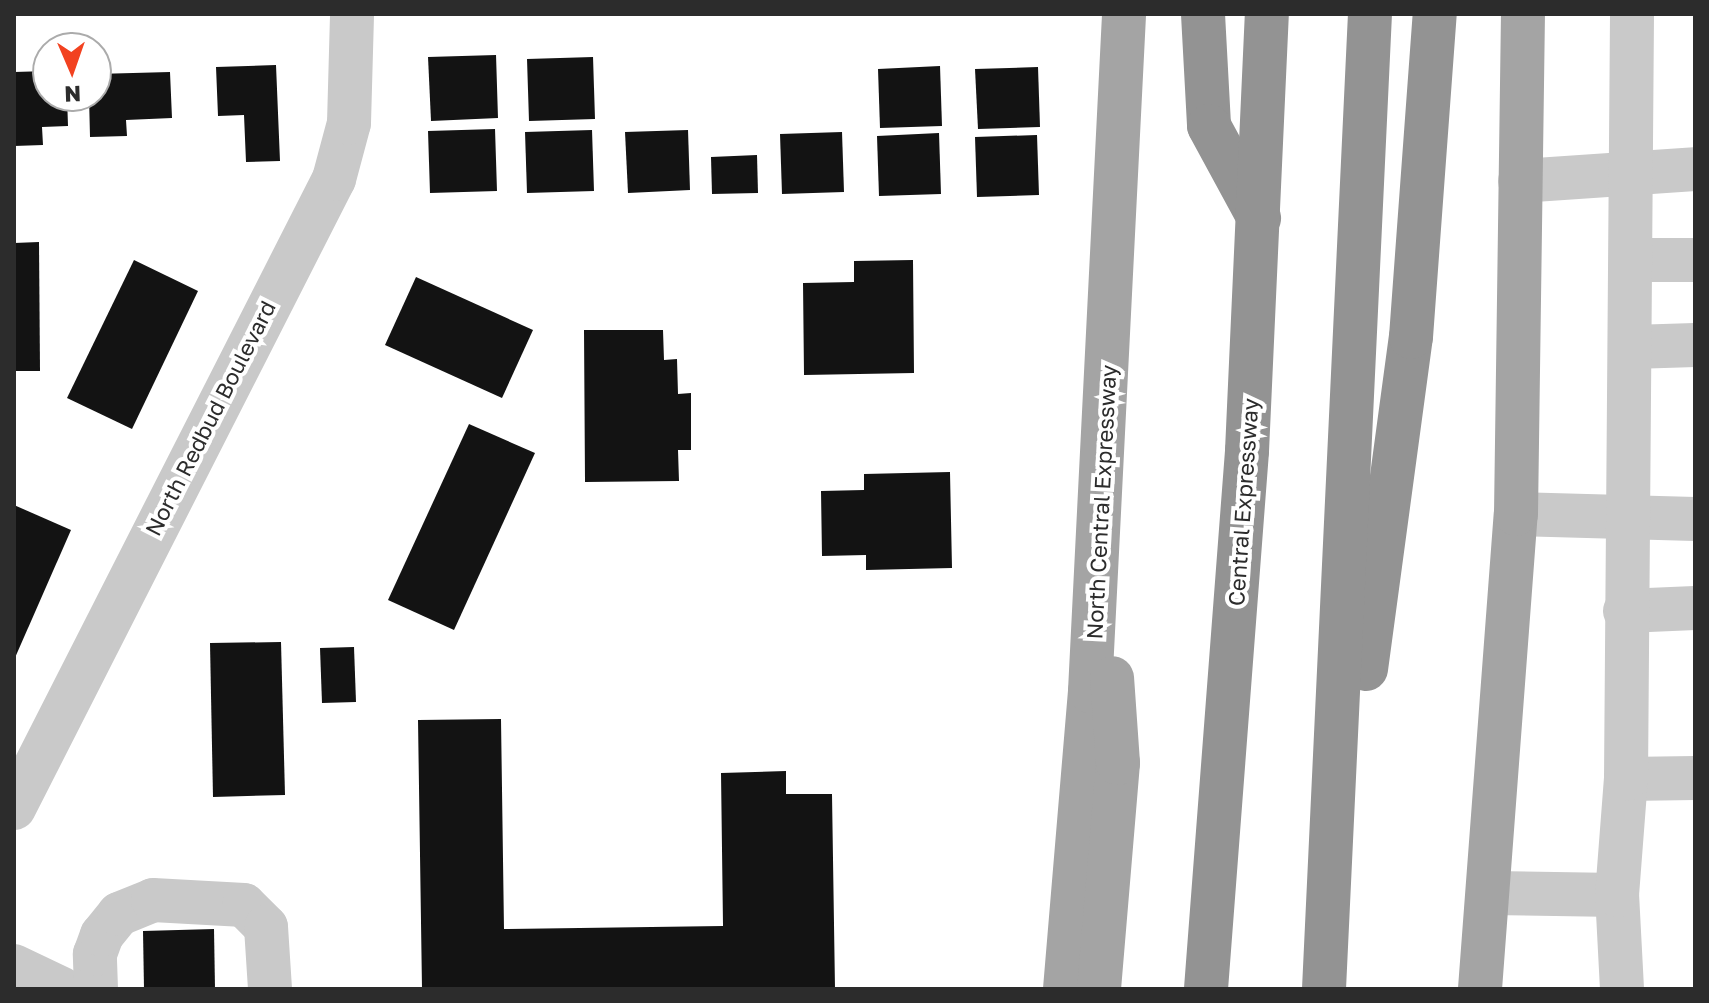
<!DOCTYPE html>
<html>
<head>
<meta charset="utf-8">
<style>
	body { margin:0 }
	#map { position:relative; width:1709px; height:1003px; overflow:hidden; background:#fff; font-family:"Golos Text",sans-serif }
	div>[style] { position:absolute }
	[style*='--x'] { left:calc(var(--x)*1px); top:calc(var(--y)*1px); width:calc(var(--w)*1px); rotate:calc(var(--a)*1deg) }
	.building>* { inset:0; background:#131313 }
	.minor>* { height:44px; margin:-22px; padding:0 22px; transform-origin:22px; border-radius:22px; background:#c9c9c9 }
	.major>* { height:44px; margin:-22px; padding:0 22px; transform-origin:22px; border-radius:22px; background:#a4a4a4 }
	.highway>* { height:44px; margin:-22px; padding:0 22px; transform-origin:22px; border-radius:22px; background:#939393 }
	span { translate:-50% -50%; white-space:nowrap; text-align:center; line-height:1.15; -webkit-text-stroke:8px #fff; paint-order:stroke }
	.street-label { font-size:22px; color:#2c2c2c }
	.frame { position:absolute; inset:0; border:16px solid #2c2c2c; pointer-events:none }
	.north { position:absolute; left:32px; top:32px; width:80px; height:80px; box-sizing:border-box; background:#fff; border:2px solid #ababab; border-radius:50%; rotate:178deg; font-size:22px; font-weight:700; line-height:32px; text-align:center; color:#2c2c2c }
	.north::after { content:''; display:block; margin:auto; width:28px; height:36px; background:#f24220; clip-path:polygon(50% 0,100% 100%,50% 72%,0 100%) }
</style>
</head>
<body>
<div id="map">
	<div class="building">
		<div style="clip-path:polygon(496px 55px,498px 118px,431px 121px,428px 57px)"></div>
		<div style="clip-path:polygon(593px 57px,595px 119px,529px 121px,527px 59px)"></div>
		<div style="clip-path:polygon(276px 65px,280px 161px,246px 162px,244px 115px,218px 116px,216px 67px)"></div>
		<div style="clip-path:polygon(940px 66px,942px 126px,880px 128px,878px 69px)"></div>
		<div style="clip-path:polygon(1038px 67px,1040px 127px,978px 129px,975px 69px)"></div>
		<div style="clip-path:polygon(48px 71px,48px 96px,67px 96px,68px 126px,42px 127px,43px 145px,14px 146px,14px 72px)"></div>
		<div style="clip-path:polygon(170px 72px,172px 118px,126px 120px,127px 136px,90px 137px,89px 96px,96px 96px,96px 74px)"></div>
		<div style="clip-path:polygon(495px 129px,497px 191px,430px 193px,428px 131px)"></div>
		<div style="clip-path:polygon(592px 130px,594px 191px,527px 193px,525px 132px)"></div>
		<div style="clip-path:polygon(688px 130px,690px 190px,628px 193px,625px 132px)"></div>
		<div style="clip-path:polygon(842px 132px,844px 192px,782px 194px,780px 134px)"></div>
		<div style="clip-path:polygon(939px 133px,941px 194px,879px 196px,877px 136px)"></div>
		<div style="clip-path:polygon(1037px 135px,1039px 195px,977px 197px,975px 137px)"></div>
		<div style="clip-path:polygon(757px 155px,758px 193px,712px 194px,711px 157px)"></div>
		<div style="clip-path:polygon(39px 242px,40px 371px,14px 371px,14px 243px)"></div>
		<div style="clip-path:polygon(134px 260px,198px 291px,132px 429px,67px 398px)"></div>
		<div style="clip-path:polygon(913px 260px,914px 373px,804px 375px,803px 283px,854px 282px,854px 261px)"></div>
		<div style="clip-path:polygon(416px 277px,533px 330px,502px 398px,385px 345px)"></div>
		<div style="clip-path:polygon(584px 330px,663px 330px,664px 360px,677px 359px,678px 394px,691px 393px,691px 450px,678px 450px,679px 481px,585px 482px)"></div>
		<div style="clip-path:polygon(469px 424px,535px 453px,454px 630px,388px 600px)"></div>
		<div style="clip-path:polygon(950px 472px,952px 568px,866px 570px,866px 555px,822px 556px,821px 491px,864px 490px,864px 474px)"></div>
		<div style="clip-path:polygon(14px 505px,71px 530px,14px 660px)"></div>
		<div style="clip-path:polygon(281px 642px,285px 795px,213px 797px,210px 643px)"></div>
		<div style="clip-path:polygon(354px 647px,356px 702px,322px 703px,320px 648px)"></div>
		<div style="clip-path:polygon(501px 719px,504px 929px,723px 926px,721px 773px,786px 771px,786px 794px,832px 794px,835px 989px,422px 989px,418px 720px)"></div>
		<div style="clip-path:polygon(214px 929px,215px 989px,144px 989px,143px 931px)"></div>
	</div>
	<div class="minor">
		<div style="--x:1520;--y:181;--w:175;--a:-3.9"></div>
		<div style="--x:1632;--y:260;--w:63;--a:0"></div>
		<div style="--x:1632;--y:347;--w:63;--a:-1.8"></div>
		<div style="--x:1516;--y:514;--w:179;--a:1.6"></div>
		<div style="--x:1625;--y:611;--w:70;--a:-2.5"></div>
		<div style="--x:1626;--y:779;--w:69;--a:-0.8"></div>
		<div style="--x:14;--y:808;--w:706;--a:-63.04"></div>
		<div style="--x:334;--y:179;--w:58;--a:-75"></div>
		<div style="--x:349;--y:123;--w:109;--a:-88.4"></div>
		<div style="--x:1490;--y:893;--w:127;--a:0.9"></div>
		<div style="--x:14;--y:966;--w:53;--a:25.6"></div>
		<div style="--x:96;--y:989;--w:35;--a:-92"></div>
		<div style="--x:95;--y:954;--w:20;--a:-70"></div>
		<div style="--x:102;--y:935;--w:27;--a:-51"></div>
		<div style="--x:119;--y:914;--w:37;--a:-22"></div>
		<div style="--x:153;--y:900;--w:91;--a:3.1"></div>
		<div style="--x:244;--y:905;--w:31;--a:45"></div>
		<div style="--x:266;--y:927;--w:62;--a:86.3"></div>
		<div style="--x:1622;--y:989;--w:94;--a:-93"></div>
		<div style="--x:1617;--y:895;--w:116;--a:-85.6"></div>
		<div style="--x:1626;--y:779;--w:765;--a:-89.55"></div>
	</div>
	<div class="major">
		<div style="--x:1065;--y:989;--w:299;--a:-85.2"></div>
		<div style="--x:1090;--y:691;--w:678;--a:-87.12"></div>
		<div style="--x:1099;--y:989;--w:227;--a:-85.2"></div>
		<div style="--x:1118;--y:763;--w:85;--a:-94"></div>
		<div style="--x:1480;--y:989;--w:476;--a:-85.7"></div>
		<div style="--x:1516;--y:514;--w:500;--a:-89.2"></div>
	</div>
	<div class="highway">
		<div style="--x:1203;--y:14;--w:112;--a:86.9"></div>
		<div style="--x:1209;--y:126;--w:105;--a:61.5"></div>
		<div style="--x:1366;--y:669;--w:335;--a:-82.3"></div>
		<div style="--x:1411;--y:337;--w:324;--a:-85.8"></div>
		<div style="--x:1206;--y:989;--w:540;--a:-85.64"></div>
		<div style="--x:1247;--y:451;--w:437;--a:-87.4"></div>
		<div style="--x:1324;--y:989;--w:976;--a:-87.3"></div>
	</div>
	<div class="street-label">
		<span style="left:210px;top:418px;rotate:-63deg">North Redbud Boulevard</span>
		<span style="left:1101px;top:502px;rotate:-87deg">North Central Expressway</span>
		<span style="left:1243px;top:502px;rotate:-86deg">Central Expressway</span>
	</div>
	<div class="frame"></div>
	<div class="north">N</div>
</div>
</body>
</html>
